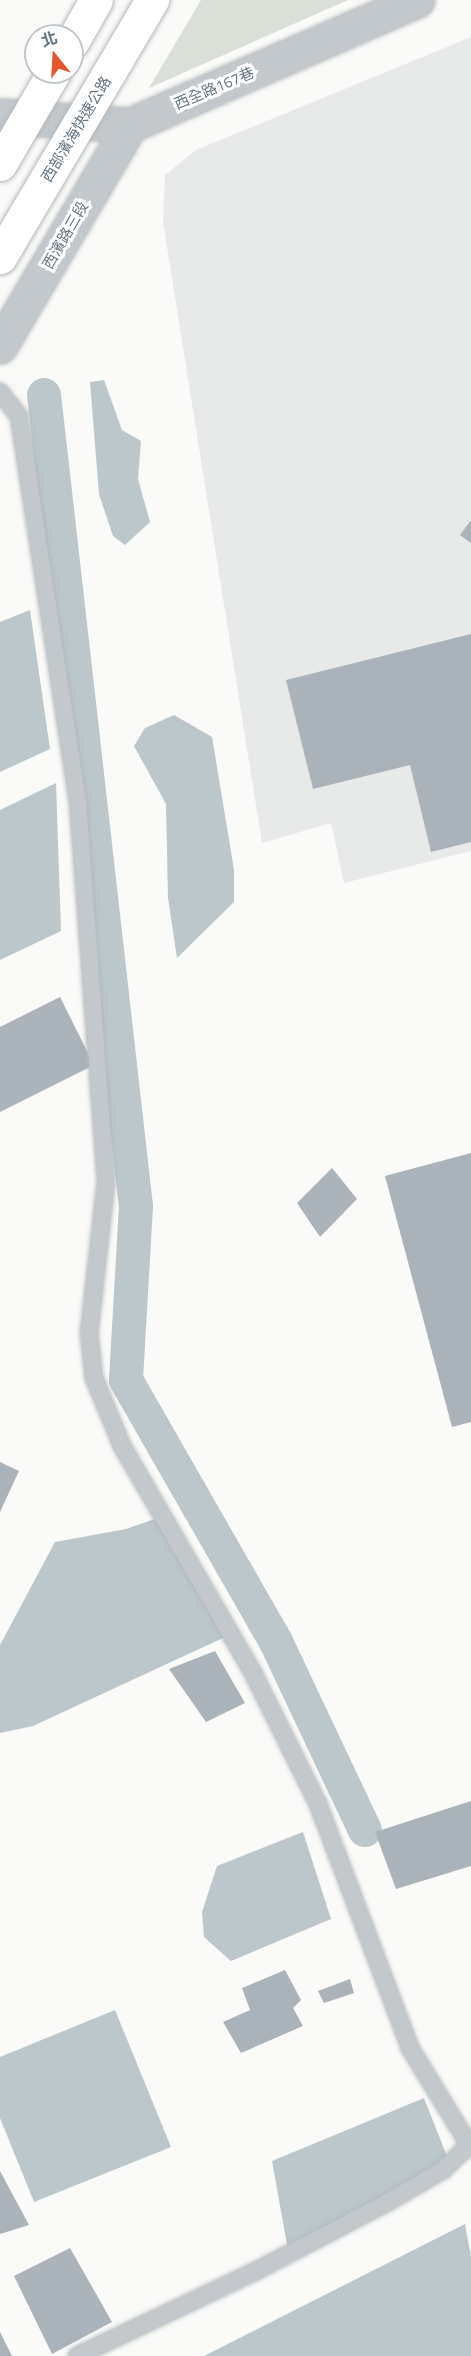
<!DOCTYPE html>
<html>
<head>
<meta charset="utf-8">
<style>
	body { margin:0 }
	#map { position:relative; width:471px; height:2356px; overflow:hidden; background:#fafaf8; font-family:"Titillium Web","Noto Sans TC",sans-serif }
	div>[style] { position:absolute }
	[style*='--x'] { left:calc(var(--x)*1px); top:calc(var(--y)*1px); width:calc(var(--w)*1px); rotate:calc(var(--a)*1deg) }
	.built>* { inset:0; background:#e8e9e9 }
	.green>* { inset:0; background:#dadfd7 }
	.water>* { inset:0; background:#bbc7cb }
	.canal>* { height:34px; margin:-17px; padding:0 17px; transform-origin:17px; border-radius:17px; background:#bbc7cb }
	.building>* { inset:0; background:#aab3b9 }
	.roads { filter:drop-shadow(0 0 2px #b4b9bd) drop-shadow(0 0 2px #b4b9bd) }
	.service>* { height:16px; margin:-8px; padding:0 8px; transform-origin:8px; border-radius:8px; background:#c3c8cc }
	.tertiary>* { height:33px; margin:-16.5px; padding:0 16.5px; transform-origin:16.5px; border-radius:16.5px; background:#c3c8cc }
	.trunk>* { height:33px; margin:-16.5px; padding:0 16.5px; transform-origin:16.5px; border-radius:16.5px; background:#fff }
	.bridges { filter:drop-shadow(0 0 2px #b4b9bd) drop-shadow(0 0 2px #b4b9bd) }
	.trunk-bridge>* { height:33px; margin:-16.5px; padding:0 16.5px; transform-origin:16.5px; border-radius:16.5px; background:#fff }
	span { translate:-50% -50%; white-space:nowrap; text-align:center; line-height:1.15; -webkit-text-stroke:6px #fff; paint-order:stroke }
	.street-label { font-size:15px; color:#657683 }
	.north { position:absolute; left:24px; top:24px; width:60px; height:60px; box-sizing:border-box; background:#fff; border:2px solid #c1c8cd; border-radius:50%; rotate:342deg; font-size:16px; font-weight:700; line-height:24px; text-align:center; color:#657683 }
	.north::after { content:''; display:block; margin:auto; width:21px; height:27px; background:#e4572e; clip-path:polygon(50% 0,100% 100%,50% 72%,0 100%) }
</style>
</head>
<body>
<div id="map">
	<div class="built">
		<div style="clip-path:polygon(471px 37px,471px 851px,344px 883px,331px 823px,262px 843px,163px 222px,165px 175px,196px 150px)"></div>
	</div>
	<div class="green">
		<div style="clip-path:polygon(201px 0,348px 0,149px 88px)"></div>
	</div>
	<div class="water">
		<div style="clip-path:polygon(104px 380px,122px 430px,141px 441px,138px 479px,150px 522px,125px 545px,113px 536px,99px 494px,90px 382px)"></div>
		<div style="clip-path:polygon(30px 610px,50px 749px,0 772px,0 622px)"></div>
		<div style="clip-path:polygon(174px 715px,212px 737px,234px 870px,234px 902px,177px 958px,168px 898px,166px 804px,134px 746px,145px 728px)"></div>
		<div style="clip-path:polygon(56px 783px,61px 931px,0 960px,0 810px)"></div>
		<div style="clip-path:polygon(155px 1519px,225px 1637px,33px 1726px,0 1733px,0 1645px,55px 1542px,126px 1529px)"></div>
		<div style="clip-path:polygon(303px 1832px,331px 1919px,231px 1961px,204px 1937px,202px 1912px,217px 1866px)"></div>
		<div style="clip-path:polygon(115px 2010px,171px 2147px,34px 2202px,0 2118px,0 2057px)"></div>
		<div style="clip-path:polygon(424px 2098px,450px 2164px,288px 2250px,272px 2161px)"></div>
		<div style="clip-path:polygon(465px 2224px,471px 2257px,471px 2356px,204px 2356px)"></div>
	</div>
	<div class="canal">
		<div style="--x:44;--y:395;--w:816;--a:83.53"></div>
		<div style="--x:136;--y:1206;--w:174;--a:93.3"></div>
		<div style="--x:126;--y:1380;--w:302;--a:60.2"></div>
		<div style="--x:276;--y:1642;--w:208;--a:64.7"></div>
	</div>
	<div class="building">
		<div style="clip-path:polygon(471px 520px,471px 543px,460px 535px)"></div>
		<div style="clip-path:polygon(471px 634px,471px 842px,431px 852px,410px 765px,313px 789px,286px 680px)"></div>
		<div style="clip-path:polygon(60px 997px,94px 1065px,0 1112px,0 1027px)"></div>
		<div style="clip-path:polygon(471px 1153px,471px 1422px,452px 1427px,385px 1176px)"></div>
		<div style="clip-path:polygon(332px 1168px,357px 1199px,320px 1237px,297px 1203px)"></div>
		<div style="clip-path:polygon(0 1462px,19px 1471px,0 1512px)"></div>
		<div style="clip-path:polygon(215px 1651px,245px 1703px,206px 1722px,169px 1669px)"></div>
		<div style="clip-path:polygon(471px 1801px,471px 1866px,396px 1889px,375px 1832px)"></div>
		<div style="clip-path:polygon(285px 1970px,301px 2000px,293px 2008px,303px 2026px,241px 2053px,223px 2022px,250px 2010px,242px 1988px)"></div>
		<div style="clip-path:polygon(350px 1979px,354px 1993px,324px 2003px,318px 1991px)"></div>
		<div style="clip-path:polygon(0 2171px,29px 2225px,0 2234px)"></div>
		<div style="clip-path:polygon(70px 2248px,112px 2322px,52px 2354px,14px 2276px)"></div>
		<div style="clip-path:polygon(0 2332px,12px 2356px,0 2356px)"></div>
	</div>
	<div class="roads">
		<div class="service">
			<div style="--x:0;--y:392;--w:31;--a:52"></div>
			<div style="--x:19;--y:416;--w:389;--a:81.3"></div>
			<div style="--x:78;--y:800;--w:383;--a:85.8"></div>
			<div style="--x:106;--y:1182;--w:152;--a:96.4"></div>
			<div style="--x:89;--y:1333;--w:45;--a:83.7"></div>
			<div style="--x:94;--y:1378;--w:74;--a:67.6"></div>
			<div style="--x:122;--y:1446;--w:262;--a:60"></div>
			<div style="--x:253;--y:1673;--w:146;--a:63.6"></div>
			<div style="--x:318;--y:1804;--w:261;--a:69.3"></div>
			<div style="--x:410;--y:2048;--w:111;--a:58.6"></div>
			<div style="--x:77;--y:2356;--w:200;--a:-25.4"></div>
			<div style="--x:258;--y:2270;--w:144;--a:-27.6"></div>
			<div style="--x:386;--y:2203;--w:66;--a:-30.1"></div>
			<div style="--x:443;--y:2170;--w:39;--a:-44"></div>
		</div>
		<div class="tertiary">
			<div style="--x:0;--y:116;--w:130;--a:4"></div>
			<div style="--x:130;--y:125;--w:313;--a:-23.5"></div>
			<div style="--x:0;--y:346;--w:256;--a:-59.5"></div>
		</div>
		<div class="trunk">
			<div style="--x:72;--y:42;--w:48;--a:-60.3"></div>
		</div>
	</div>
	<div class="bridges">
		<div class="trunk-bridge">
			<div style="--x:0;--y:164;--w:107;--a:-59.6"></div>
			<div style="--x:0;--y:257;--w:299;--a:-59.4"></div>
		</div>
	</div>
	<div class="street-label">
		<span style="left:214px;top:88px;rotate:-23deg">西全路167巷</span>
		<span style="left:76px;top:129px;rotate:-59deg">西部濱海快速公路</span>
		<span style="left:65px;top:235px;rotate:-60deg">西濱路三段</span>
	</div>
	<div class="north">北</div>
</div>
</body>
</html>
